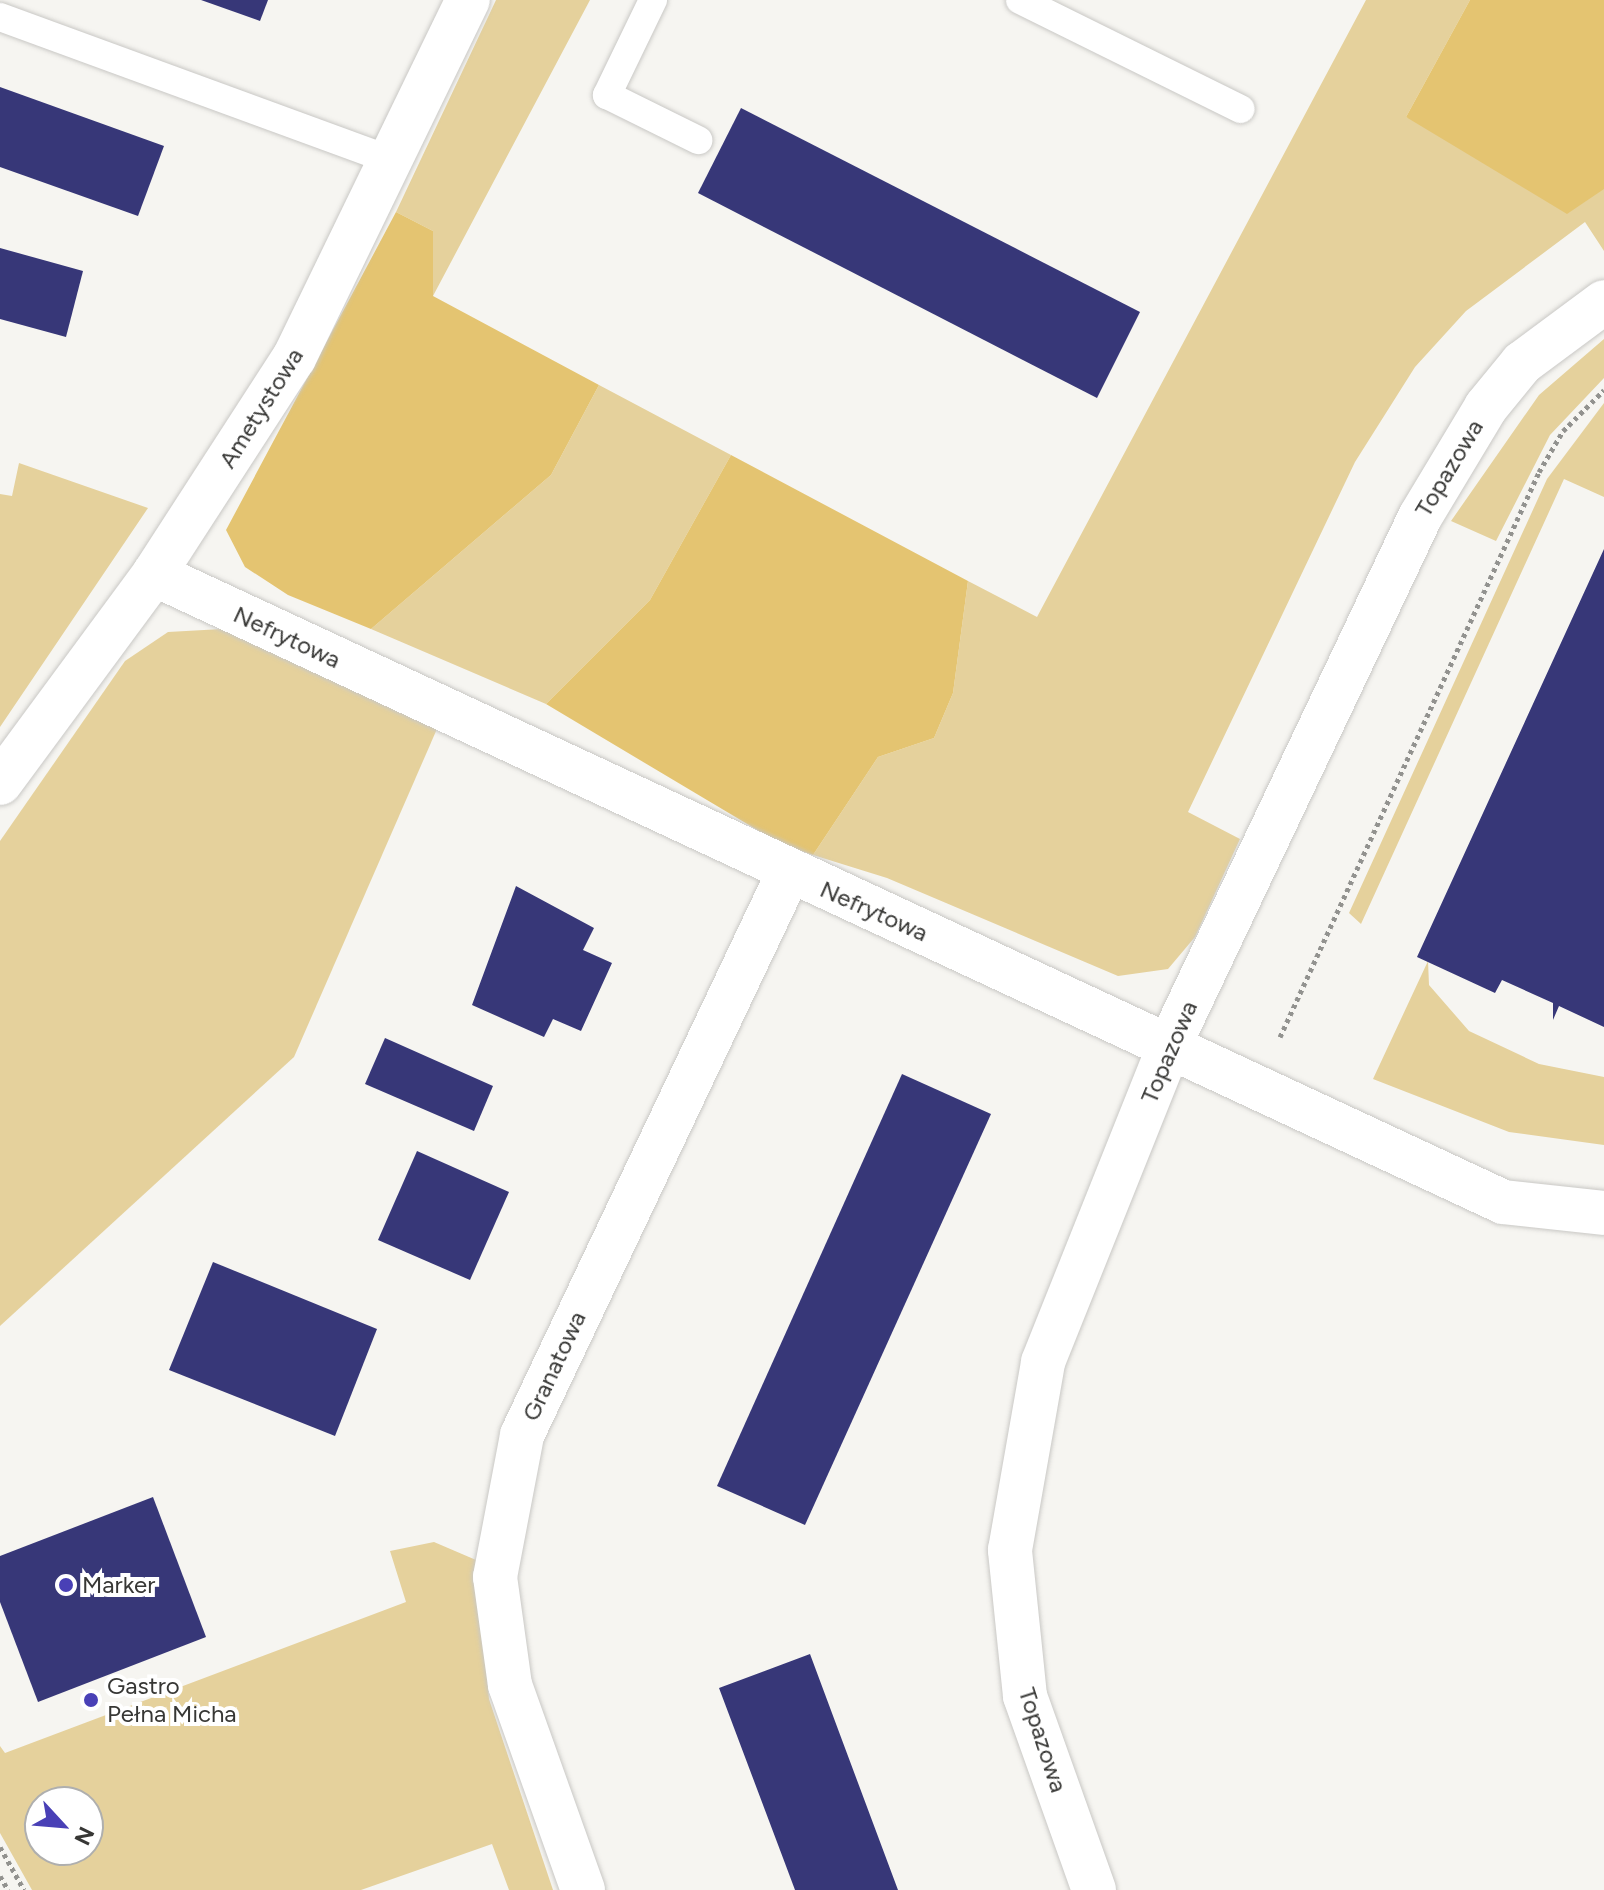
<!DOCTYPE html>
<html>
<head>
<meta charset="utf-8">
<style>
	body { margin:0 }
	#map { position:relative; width:1604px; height:1890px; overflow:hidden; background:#f6f5f1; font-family:Figtree,sans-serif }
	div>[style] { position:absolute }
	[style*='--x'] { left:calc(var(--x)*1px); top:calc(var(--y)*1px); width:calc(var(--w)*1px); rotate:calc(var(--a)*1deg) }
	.green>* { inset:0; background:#e5d19c }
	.forest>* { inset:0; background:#e4c471 }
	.building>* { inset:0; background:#373778 }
	.path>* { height:5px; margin-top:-2.5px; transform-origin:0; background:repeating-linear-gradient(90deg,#92928f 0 4px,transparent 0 8px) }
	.roads { filter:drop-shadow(0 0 2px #c9c8c5) drop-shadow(0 0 2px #c9c8c5) }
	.lane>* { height:28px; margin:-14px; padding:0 14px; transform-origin:14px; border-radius:14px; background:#fff }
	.street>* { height:44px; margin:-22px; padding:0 22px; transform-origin:22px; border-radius:22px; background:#fff }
	.dots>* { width:22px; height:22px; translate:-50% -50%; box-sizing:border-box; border:4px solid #fff; border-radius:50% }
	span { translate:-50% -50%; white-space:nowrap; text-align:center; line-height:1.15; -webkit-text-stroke:8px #fff; paint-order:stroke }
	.street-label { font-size:24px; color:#373735 }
	.poi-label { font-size:24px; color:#373735 }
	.left { translate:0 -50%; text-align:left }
	.north { position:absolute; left:24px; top:1786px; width:80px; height:80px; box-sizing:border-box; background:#fff; border:2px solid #afafae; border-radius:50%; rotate:116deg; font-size:22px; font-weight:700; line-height:32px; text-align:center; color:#373735 }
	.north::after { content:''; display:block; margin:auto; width:28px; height:36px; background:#4940b6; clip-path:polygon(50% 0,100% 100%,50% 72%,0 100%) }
</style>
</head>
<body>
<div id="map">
	<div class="green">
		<div style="clip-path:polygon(496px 0,590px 0,433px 296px,433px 231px,396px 212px)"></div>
		<div style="clip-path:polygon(1366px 0,1470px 0,1406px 117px,1604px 189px,1604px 251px,1585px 222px,1466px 311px,1415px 367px,1355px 462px,1188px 812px,1240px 839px,1195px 937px,1168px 969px,1118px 976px,887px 878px,813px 855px,878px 757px,934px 738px,953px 693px,968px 581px,1037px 617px)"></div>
		<div style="clip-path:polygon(1604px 339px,1604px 378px,1550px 435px,1496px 541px,1451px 521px,1539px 395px)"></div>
		<div style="clip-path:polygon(599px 385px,731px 455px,650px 600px,546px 704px,371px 629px,551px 475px)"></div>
		<div style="clip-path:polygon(1604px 403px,1604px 497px,1564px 479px,1361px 924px,1349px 913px,1547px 479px)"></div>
		<div style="clip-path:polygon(19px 463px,148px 508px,0 727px,0 494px,12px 496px)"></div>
		<div style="clip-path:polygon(222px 629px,440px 722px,294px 1057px,0 1326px,0 841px,125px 661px,168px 632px)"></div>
		<div style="clip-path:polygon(1428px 961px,1429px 985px,1469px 1031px,1539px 1064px,1604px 1077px,1604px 1145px,1509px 1132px,1373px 1079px)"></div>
		<div style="clip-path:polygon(evenodd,434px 1542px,476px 1560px,489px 1699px,553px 1890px,509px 1890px,492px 1844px,361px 1890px,32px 1890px,0 1833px,0 1746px,5px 1753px,406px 1602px,390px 1551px,434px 1542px,40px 1802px,88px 1802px,88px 1850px,40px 1850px,40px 1802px)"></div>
	</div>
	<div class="forest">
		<div style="clip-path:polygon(1470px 0,1604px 0,1604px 189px,1567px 214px,1406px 117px)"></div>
		<div style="clip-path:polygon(396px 212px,433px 231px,433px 296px,599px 385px,551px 475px,371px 629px,288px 595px,245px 567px,226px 530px)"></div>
		<div style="clip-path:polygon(731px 455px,968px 581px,953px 693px,934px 738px,878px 757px,813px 855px,779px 843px,546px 704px,650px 600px)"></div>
	</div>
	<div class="building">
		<div style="clip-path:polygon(201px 0,268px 0,260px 21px)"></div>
		<div style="clip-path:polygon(0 87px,164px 146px,138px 216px,0 167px)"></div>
		<div style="clip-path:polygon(741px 108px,1140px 312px,1097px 398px,698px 193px)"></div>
		<div style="clip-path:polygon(0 248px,83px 271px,66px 337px,0 319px)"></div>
		<div style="clip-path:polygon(1604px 549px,1604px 1027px,1559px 1006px,1553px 1020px,1553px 1003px,1502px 980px,1495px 993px,1417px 957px)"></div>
		<div style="clip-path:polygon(516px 886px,594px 928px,583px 950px,612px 963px,581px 1031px,553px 1019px,544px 1037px,472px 1005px)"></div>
		<div style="clip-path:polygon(385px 1038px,493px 1086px,474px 1131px,365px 1084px)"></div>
		<div style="clip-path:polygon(902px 1074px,991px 1114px,805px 1525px,717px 1486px)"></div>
		<div style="clip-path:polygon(417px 1151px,509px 1192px,470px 1280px,378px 1240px)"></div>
		<div style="clip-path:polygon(213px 1262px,377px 1329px,335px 1436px,169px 1370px)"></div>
		<div style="clip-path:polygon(153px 1497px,206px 1637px,38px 1702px,0 1602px,0 1556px)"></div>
		<div style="clip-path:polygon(810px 1654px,842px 1740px,898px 1890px,795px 1890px,783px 1858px,719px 1688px)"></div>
	</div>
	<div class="path">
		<div style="--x:1280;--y:1037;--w:622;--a:-65.37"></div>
		<div style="--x:1539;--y:472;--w:48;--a:-59.7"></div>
		<div style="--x:1563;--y:431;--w:58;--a:-45"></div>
		<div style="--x:0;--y:1847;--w:49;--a:60.8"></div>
		<div style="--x:0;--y:1876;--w:16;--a:60"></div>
	</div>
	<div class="roads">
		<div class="lane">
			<div style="--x:653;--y:0;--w:106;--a:115.8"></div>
			<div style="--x:607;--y:95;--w:102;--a:26.3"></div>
			<div style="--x:1020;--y:0;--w:246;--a:26.3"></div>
			<div style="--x:0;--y:17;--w:416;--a:20.1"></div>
		</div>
		<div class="street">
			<div style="--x:154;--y:574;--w:1488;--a:24.96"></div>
			<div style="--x:1503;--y:1202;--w:102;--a:6.2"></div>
			<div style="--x:0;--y:783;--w:260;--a:-53.6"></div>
			<div style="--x:154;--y:574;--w:257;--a:-57.1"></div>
			<div style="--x:294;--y:358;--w:398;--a:-64.1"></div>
			<div style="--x:583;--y:1890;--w:218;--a:-109.6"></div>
			<div style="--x:510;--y:1685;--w:109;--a:-97.9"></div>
			<div style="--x:495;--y:1577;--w:145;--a:-79.2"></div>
			<div style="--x:522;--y:1435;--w:623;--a:-64.63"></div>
			<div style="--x:1094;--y:1890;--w:206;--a:-109.6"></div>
			<div style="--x:1025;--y:1696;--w:147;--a:-95.9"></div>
			<div style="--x:1010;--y:1550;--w:191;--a:-80"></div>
			<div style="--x:1043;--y:1362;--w:342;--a:-68.2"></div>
			<div style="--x:1170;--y:1044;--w:583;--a:-64.62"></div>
			<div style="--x:1420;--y:517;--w:128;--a:-59"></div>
			<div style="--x:1486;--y:407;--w:57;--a:-50.7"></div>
			<div style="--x:1522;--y:363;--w:102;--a:-36.6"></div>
		</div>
	</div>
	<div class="dots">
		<div style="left:66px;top:1585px;background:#4940b6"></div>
		<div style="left:91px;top:1700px;background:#4940b6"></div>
	</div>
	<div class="street-label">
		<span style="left:261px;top:408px;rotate:-58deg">Ametystowa</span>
		<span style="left:1449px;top:468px;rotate:-59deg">Topazowa</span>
		<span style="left:287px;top:637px;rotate:25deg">Nefrytowa</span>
		<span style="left:874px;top:911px;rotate:24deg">Nefrytowa</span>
		<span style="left:1169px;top:1052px;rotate:-67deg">Topazowa</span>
		<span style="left:554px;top:1366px;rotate:-65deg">Granatowa</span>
		<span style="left:1043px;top:1740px;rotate:72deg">Topazowa</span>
	</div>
	<div class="poi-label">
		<span class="left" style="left:82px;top:1585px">Marker</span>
		<span class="left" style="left:107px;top:1700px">Gastro<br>Pełna Micha</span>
	</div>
	<div class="north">N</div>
</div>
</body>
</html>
